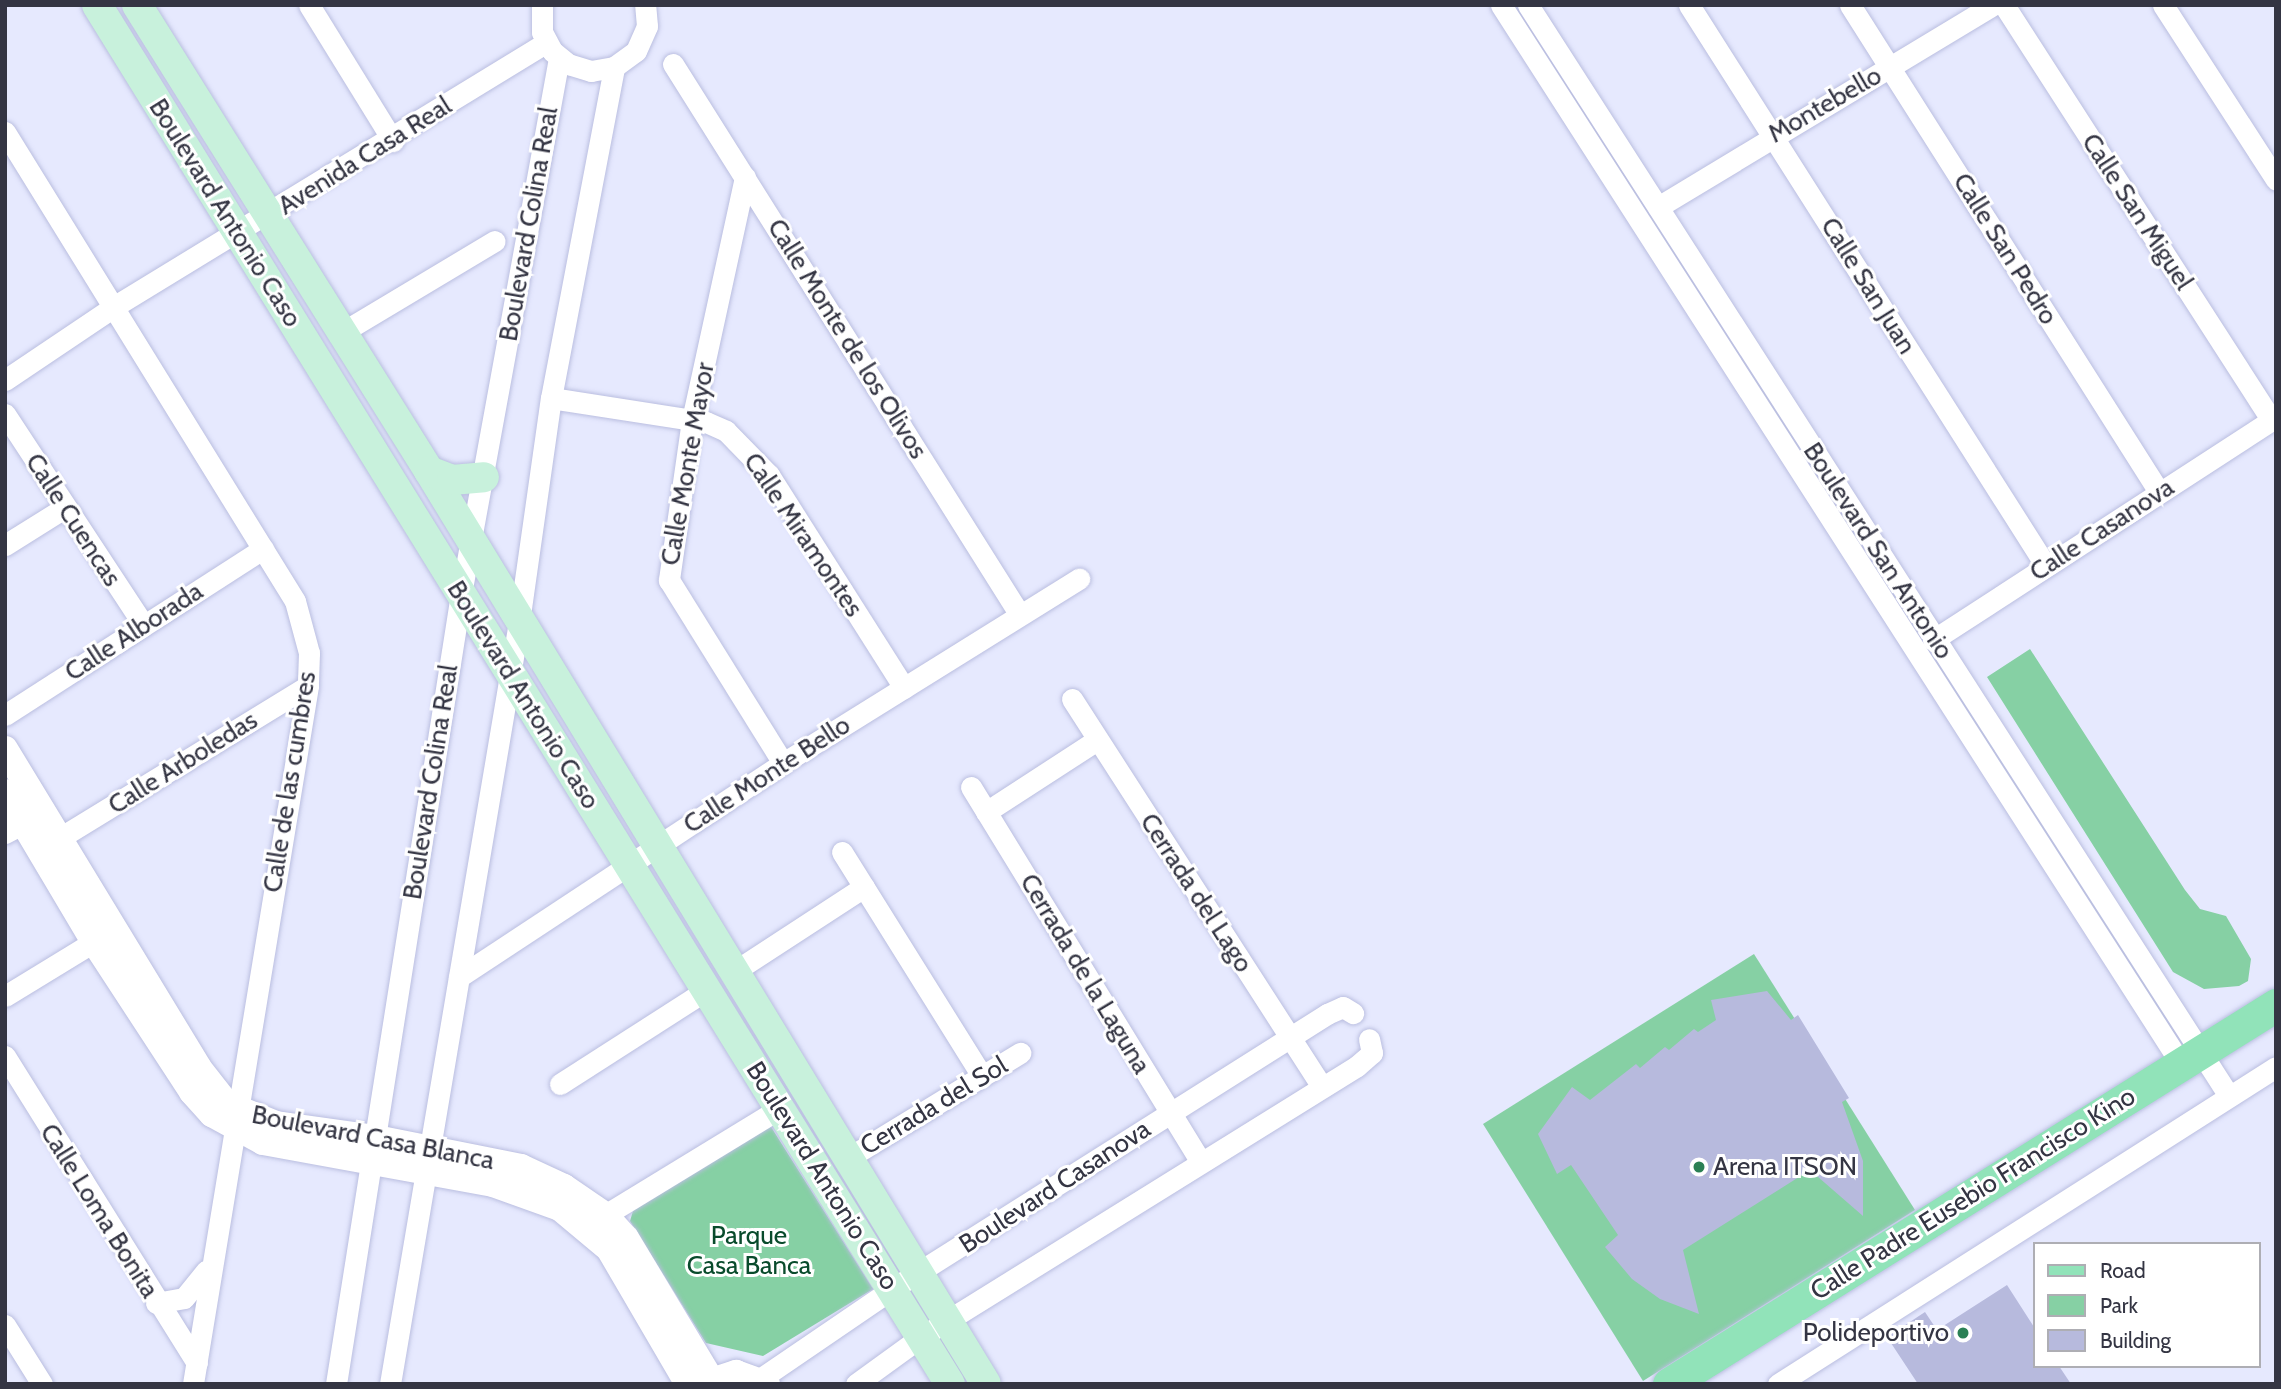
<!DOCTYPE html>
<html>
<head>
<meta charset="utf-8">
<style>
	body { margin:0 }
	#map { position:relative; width:2281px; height:1389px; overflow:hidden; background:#e6e9fe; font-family:Cabin,sans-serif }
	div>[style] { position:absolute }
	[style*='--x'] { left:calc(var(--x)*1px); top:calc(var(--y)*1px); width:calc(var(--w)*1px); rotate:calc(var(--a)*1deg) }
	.green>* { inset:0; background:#86d0a4 }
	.building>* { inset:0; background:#b7badd }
	.roads { filter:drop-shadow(0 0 2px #babee0) drop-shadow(0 0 2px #babee0) }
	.minor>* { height:21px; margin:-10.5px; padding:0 10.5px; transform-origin:10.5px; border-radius:10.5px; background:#fff }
	.tertiary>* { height:26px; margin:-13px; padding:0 13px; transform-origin:13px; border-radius:13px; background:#fff }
	.secondary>* { height:30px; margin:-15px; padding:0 15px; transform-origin:15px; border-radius:15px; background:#c8f1dc }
	.primary>* { height:33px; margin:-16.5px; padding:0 16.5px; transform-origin:16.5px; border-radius:16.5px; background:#91e3b9 }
	.dots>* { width:19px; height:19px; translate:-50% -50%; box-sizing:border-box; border:4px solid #fff; border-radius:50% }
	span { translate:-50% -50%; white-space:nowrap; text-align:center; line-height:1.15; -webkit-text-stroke:6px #fff; paint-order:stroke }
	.street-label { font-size:26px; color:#343543 }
	.poi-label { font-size:26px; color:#343543 }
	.left { translate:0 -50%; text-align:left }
	.right { translate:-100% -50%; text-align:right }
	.park-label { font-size:26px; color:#094b2c }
	.frame { position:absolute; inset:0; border:7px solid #343543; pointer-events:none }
	.legend { position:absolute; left:2033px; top:1242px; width:228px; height:126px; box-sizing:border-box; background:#fff; border:2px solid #aeaeb4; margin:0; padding:9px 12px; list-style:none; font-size:21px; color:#343543 }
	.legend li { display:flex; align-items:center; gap:14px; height:35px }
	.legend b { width:35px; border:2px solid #aeaeb4 }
</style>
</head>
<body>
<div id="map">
	<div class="green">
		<div style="clip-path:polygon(2030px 649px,2185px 890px,2200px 909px,2226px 916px,2251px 959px,2248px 981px,2239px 986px,2204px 989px,2173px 972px,1987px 677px)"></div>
		<div style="clip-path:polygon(1754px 954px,1915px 1210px,1643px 1381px,1483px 1124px)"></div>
		<div style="clip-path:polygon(768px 1122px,873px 1289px,763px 1356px,706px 1343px,630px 1221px,636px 1201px,697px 1172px)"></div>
	</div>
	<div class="building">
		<div style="clip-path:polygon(1767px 991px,1791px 1020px,1798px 1015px,1849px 1098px,1842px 1102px,1863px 1161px,1863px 1216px,1810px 1170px,1683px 1250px,1699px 1314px,1660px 1299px,1632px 1279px,1605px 1247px,1618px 1235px,1571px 1165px,1557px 1174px,1538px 1134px,1572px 1087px,1590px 1100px,1636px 1064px,1640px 1068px,1665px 1047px,1669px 1050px,1694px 1029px,1698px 1032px,1716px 1020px,1711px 1000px)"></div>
		<div style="clip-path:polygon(2007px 1285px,2034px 1327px,2034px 1366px,2059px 1366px,2071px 1384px,1918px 1384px,1887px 1337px,1925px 1312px,1937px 1330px)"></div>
	</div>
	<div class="roads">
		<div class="minor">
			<div style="--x:309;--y:5;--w:160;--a:58.3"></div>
			<div style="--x:542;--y:5;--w:27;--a:90"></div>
			<div style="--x:542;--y:32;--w:21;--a:62"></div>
			<div style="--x:552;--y:51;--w:21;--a:39"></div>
			<div style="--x:568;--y:64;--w:24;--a:17"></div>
			<div style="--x:591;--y:71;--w:23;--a:-10"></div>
			<div style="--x:614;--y:67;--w:27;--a:-36"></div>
			<div style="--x:636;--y:51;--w:27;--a:-66"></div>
			<div style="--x:647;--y:26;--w:21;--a:-95"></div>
			<div style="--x:1501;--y:5;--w:1259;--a:57.29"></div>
			<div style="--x:1528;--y:5;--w:1297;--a:57.28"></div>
			<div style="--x:1689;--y:5;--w:665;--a:57.53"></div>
			<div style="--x:1850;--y:5;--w:577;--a:57.6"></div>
			<div style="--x:2004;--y:5;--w:493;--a:57.2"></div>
			<div style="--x:2163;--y:5;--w:208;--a:57.1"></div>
			<div style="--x:673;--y:64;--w:651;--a:57.8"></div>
			<div style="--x:5;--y:132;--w:551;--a:58.27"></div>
			<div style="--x:295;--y:601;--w:54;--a:74.9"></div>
			<div style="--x:309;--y:653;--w:33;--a:92"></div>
			<div style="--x:308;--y:686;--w:707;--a:99.36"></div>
			<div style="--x:745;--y:177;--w:249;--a:102.3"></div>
			<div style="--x:692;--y:420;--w:162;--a:98.2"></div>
			<div style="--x:669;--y:580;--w:216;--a:58.1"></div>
			<div style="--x:1658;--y:207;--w:391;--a:-31.1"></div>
			<div style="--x:341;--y:333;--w:179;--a:-30.9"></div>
			<div style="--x:5;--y:380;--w:133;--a:-33.9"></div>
			<div style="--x:115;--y:306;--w:506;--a:-31.43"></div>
			<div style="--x:551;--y:398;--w:157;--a:8.8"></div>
			<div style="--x:706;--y:422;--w:22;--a:24"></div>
			<div style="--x:726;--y:431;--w:62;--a:45.7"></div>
			<div style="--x:769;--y:475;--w:252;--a:57.6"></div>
			<div style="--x:5;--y:414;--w:251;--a:56.7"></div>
			<div style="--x:5;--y:545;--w:70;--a:-32.1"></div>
			<div style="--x:1933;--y:640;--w:409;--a:-33"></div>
			<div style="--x:1072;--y:699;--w:460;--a:57.2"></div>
			<div style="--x:5;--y:715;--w:307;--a:-32.8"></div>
			<div style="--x:971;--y:787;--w:439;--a:58.5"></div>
			<div style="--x:986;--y:812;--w:132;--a:-33"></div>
			<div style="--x:5;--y:833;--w:21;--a:-28"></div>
			<div style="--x:58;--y:839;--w:293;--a:-31.5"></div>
			<div style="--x:842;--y:852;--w:264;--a:58"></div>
			<div style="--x:735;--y:971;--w:154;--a:-33.1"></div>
			<div style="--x:459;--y:977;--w:388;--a:-33.4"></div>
			<div style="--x:783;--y:763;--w:349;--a:-31.9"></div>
			<div style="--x:5;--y:996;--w:117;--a:-31.4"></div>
			<div style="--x:5;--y:1056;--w:362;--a:58"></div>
			<div style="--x:560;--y:1084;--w:172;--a:-32.7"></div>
			<div style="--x:848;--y:1158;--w:202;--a:-31.4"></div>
			<div style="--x:605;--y:1215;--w:205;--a:-31.4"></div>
			<div style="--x:156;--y:1303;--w:28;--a:-10"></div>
			<div style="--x:184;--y:1298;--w:35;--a:-51"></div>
			<div style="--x:5;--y:1325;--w:70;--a:57.9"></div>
			<div style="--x:760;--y:1379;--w:160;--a:-34.3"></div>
			<div style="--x:892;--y:1289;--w:515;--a:-32.3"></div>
			<div style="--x:1327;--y:1014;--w:17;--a:-24"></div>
			<div style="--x:1343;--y:1007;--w:12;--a:31"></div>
			<div style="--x:336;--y:1384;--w:800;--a:-81.01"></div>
			<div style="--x:461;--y:594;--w:545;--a:-79.64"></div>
			<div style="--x:390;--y:1384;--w:773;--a:-80.39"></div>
			<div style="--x:519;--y:622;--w:226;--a:-81.9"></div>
			<div style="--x:551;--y:398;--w:337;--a:-79.2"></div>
			<div style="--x:856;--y:1384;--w:80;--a:-35.9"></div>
			<div style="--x:921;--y:1337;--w:513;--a:-31.86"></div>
			<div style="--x:1357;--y:1066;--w:20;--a:-41"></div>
			<div style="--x:1372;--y:1053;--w:14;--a:-102"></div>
			<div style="--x:1778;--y:1384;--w:590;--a:-32.48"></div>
		</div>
		<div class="tertiary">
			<div style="--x:5;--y:749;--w:372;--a:58.7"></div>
			<div style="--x:198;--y:1067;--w:47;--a:51.9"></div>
			<div style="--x:227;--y:1104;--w:53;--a:22.2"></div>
			<div style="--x:276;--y:1124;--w:101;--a:8"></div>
			<div style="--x:376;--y:1138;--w:148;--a:11.3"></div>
			<div style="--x:521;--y:1167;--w:47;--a:24.9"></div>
			<div style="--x:564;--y:1187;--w:50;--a:34.3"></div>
			<div style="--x:605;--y:1215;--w:31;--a:48"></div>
			<div style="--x:626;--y:1238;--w:163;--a:59"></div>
			<div style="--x:5;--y:792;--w:174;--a:59.3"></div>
			<div style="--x:94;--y:942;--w:179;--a:56.8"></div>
			<div style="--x:192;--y:1092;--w:30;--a:48"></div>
			<div style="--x:212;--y:1114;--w:58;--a:28.8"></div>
			<div style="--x:263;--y:1142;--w:234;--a:10.3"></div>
			<div style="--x:493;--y:1184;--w:71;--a:19.7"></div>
			<div style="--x:560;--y:1208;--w:64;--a:39.9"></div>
			<div style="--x:609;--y:1249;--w:156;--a:59.7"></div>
			<div style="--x:702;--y:1384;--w:36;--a:-18"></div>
			<div style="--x:736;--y:1373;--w:33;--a:20"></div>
		</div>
		<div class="secondary">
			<div style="--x:97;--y:5;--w:1621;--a:58.26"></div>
			<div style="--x:137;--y:5;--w:550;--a:57.93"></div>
			<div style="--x:429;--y:471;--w:1069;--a:58.61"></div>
			<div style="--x:429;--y:471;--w:25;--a:21"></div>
			<div style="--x:452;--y:480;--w:32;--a:-5"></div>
		</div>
		<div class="primary">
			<div style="--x:1669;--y:1384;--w:716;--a:-31.98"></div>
		</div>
	</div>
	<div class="dots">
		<div style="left:1699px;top:1167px;background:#2b8054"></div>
		<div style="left:1963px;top:1333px;background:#2b8054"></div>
	</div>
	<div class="street-label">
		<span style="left:1825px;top:105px;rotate:-30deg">Montebello</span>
		<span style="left:365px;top:156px;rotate:-32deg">Avenida Casa Real</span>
		<span style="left:2137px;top:212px;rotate:57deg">Calle San Miguel</span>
		<span style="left:225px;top:213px;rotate:58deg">Boulevard Antonio Caso</span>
		<span style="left:529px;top:224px;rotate:-80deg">Boulevard Colina Real</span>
		<span style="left:2005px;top:249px;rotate:58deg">Calle San Pedro</span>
		<span style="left:1868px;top:286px;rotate:58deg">Calle San Juan</span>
		<span style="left:847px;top:339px;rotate:58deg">Calle Monte de los Olivos</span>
		<span style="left:688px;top:464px;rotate:-80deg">Calle Monte Mayor</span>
		<span style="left:73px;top:520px;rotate:57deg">Calle Cuencas</span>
		<span style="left:2102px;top:530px;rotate:-33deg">Calle Casanova</span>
		<span style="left:803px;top:535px;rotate:56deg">Calle Miramontes</span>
		<span style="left:1878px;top:551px;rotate:57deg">Boulevard San Antonio</span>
		<span style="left:134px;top:632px;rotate:-33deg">Calle Alborada</span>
		<span style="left:523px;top:695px;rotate:58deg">Boulevard Antonio Caso</span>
		<span style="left:183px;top:763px;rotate:-32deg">Calle Arboledas</span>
		<span style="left:767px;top:775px;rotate:-33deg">Calle Monte Bello</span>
		<span style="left:290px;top:782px;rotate:-81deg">Calle de las cumbres</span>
		<span style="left:431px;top:782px;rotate:-81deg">Boulevard Colina Real</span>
		<span style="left:1196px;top:893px;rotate:57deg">Cerrada del Lago</span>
		<span style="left:1085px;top:974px;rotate:59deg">Cerrada de la Laguna</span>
		<span style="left:934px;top:1106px;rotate:-31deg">Cerrada del Sol</span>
		<span style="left:373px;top:1138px;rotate:11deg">Boulevard Casa Blanca</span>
		<span style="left:822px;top:1176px;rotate:58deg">Boulevard Antonio Caso</span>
		<span style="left:1055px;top:1187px;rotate:-33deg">Boulevard Casanova</span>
		<span style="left:1973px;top:1194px;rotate:-32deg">Calle Padre Eusebio Francisco Kino</span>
		<span style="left:99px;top:1211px;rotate:58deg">Calle Loma Bonita</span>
	</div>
	<div class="poi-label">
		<span class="left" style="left:1713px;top:1167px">Arena ITSON</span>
		<span class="right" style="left:1949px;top:1333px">Polideportivo</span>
	</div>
	<div class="park-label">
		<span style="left:749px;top:1251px">Parque<br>Casa Banca</span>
	</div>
	<div class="frame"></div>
	<ul class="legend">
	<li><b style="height:9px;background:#91e3b9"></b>Road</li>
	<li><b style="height:19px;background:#86d0a4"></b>Park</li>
	<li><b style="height:19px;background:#b7badd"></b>Building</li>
	</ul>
</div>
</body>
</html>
